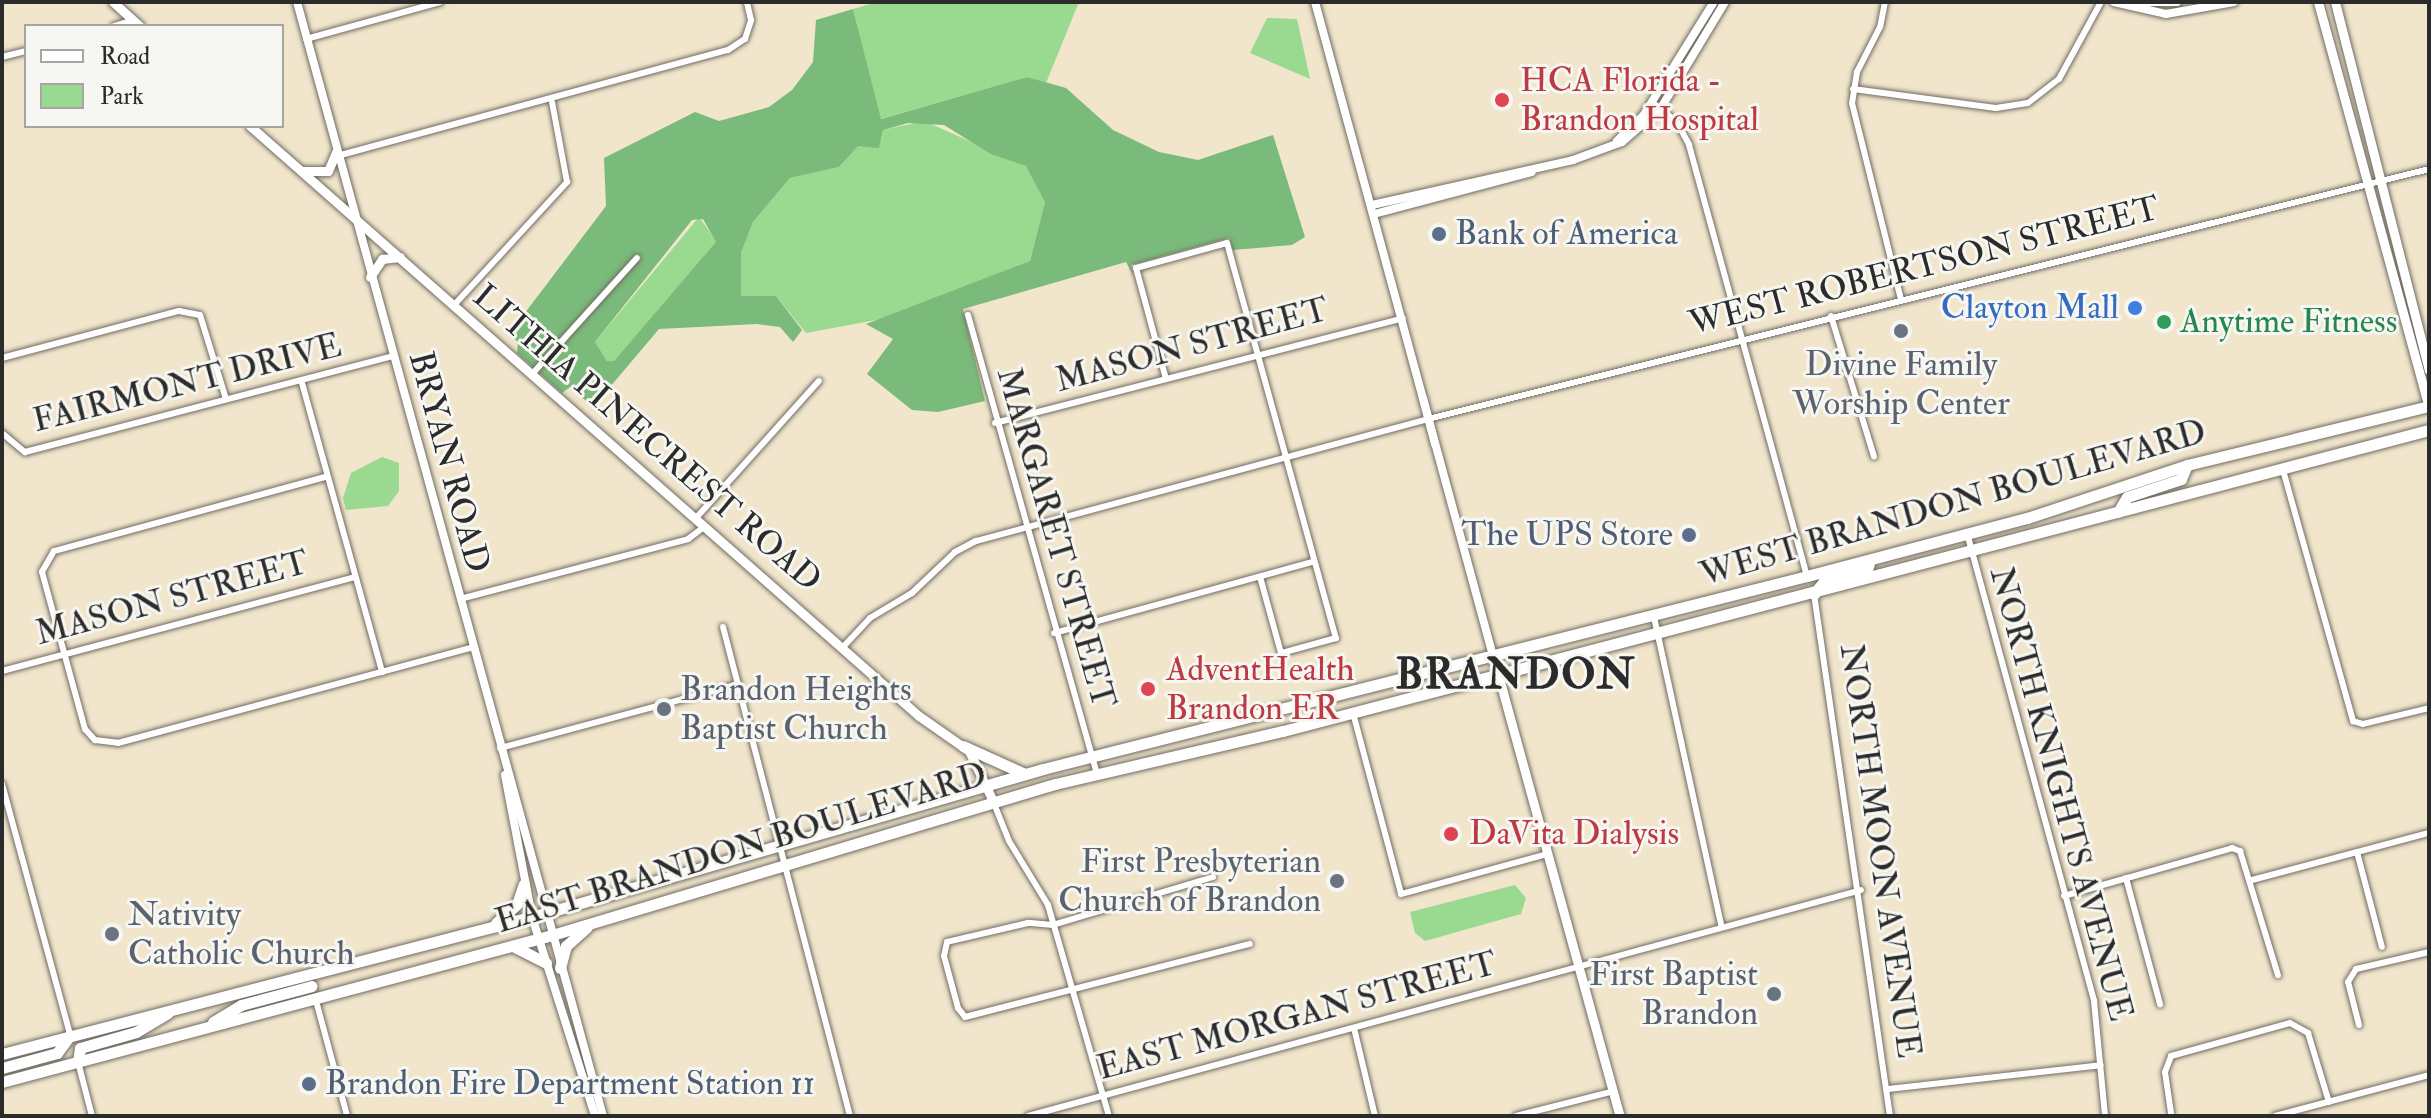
<!DOCTYPE html>
<html>
<head>
<meta charset="utf-8">
<style>
	body { margin:0 }
	#map { position:relative; width:2431px; height:1118px; overflow:hidden; background:#f1e5cc; font-family:"IM FELL Double Pica",serif }
	div>[style] { position:absolute }
	[style*='--x'] { left:calc(var(--x)*1px); top:calc(var(--y)*1px); width:calc(var(--w)*1px); rotate:calc(var(--a)*1deg) }
	.green>* { inset:0; background:#99da90 }
	.forest>* { inset:0; background:#7aba7a }
	.roads { filter:drop-shadow(0 0 2px #706c63) drop-shadow(0 0 2px #706c63) }
	.minor>* { height:6px; margin:-3px; padding:0 3px; transform-origin:3px; border-radius:3px; background:#fff }
	.tertiary>* { height:8px; margin:-4px; padding:0 4px; transform-origin:4px; border-radius:4px; background:#fff }
	.secondary>* { height:9px; margin:-4.5px; padding:0 4.5px; transform-origin:4.5px; border-radius:4.5px; background:#fff }
	.trunk>* { height:11px; margin:-5.5px; padding:0 5.5px; transform-origin:5.5px; border-radius:5.5px; background:#fff }
	.dots>* { width:22px; height:22px; translate:-50% -50%; box-sizing:border-box; border:4px solid #f6f6f2; border-radius:50% }
	span { translate:-50% -50%; white-space:nowrap; text-align:center; line-height:1.15; -webkit-text-stroke:6px #f6f6f2; paint-order:stroke }
	.health-label { font-size:34px; color:#be3a42 }
	.left { translate:0 -50%; text-align:left }
	.service-label { font-size:34px; color:#4e5e75 }
	.right { translate:-100% -50%; text-align:right }
	.street-label { font-size:34px; color:#2b2b2b }
	.shop-label { font-size:34px; color:#366cbe }
	.leisure-label { font-size:34px; color:#27864d }
	.worship-label { font-size:34px; color:#5b616d }
	.district-label { font-size:42px; color:#2b2b2b; font-weight:700; letter-spacing:2px }
	.frame { position:absolute; inset:0; border:4px solid #2b2b2b; pointer-events:none }
	.legend { position:absolute; left:24px; top:24px; width:260px; height:104px; box-sizing:border-box; background:#f6f6f2; border:2px solid #a5a5a2; margin:0; padding:10px 14px; list-style:none; font-size:24px; color:#2b2b2b }
	.legend li { display:flex; align-items:center; gap:16px; height:40px }
	.legend b { width:40px; border:2px solid #a5a5a2 }
</style>
</head>
<body>
<div id="map">
	<div class="green">
		<div style="clip-path:polygon(877px 2px,1079px 2px,1046px 83px,1027px 77px,880px 119px,853px 9px)"></div>
		<div style="clip-path:polygon(1267px 18px,1297px 19px,1310px 79px,1250px 53px)"></div>
		<div style="clip-path:polygon(924px 121px,1026px 166px,1036px 177px,1045px 202px,1030px 261px,887px 318px,806px 333px,776px 296px,741px 297px,741px 253px,753px 222px,790px 178px,839px 167px,857px 146px,881px 140px,883px 130px)"></div>
		<div style="clip-path:polygon(699px 217px,717px 242px,614px 361px,607px 361px,595px 342px)"></div>
		<div style="clip-path:polygon(382px 457px,399px 463px,399px 491px,388px 506px,346px 510px,343px 498px,351px 473px)"></div>
		<div style="clip-path:polygon(1515px 885px,1526px 898px,1521px 914px,1425px 941px,1415px 933px,1410px 912px)"></div>
	</div>
	<div class="forest">
		<div style="clip-path:polygon(evenodd,853px 9px,881px 119px,1027px 77px,1066px 88px,1113px 130px,1159px 152px,1198px 160px,1273px 135px,1305px 237px,1292px 245px,1233px 250px,1229px 238px,1131px 265px,1133px 275px,1126px 262px,963px 309px,985px 401px,938px 412px,912px 410px,867px 374px,893px 339px,866px 324px,1030px 261px,1045px 202px,1026px 166px,991px 154px,944px 125px,908px 123px,883px 130px,879px 148px,858px 146px,839px 167px,790px 178px,753px 222px,741px 253px,741px 296px,776px 296px,802px 330px,793px 342px,780px 327px,757px 324px,659px 329px,593px 407px,570px 387px,562px 393px,517px 353px,518px 342px,509px 334px,606px 206px,604px 158px,695px 112px,719px 121px,769px 107px,792px 90px,813px 62px,816px 20px,853px 9px,703px 219px,716px 242px,614px 361px,607px 361px,595px 342px,692px 220px,703px 219px)"></div>
	</div>
	<div class="roads">
		<div class="minor">
			<div style="--x:1885;--y:2;--w:25;--a:101"></div>
			<div style="--x:1880;--y:27;--w:51;--a:117.1"></div>
			<div style="--x:1857;--y:72;--w:31;--a:99"></div>
			<div style="--x:1852;--y:103;--w:202;--a:76"></div>
			<div style="--x:114;--y:26;--w:21;--a:-17"></div>
			<div style="--x:306;--y:39;--w:139;--a:-15.4"></div>
			<div style="--x:2;--y:57;--w:25;--a:-14"></div>
			<div style="--x:1853;--y:89;--w:144;--a:7.6"></div>
			<div style="--x:1996;--y:108;--w:32;--a:-9"></div>
			<div style="--x:2028;--y:103;--w:39;--a:-38"></div>
			<div style="--x:2059;--y:79;--w:88;--a:-61.4"></div>
			<div style="--x:1652;--y:102;--w:32;--a:39"></div>
			<div style="--x:1677;--y:122;--w:26;--a:62"></div>
			<div style="--x:1689;--y:145;--w:447;--a:74.7"></div>
			<div style="--x:337;--y:156;--w:405;--a:-15.2"></div>
			<div style="--x:728;--y:50;--w:20;--a:-33"></div>
			<div style="--x:745;--y:39;--w:20;--a:-72"></div>
			<div style="--x:751;--y:20;--w:18;--a:-103"></div>
			<div style="--x:455;--y:304;--w:166;--a:-47.4"></div>
			<div style="--x:567;--y:182;--w:81;--a:-100.6"></div>
			<div style="--x:968;--y:315;--w:477;--a:74.3"></div>
			<div style="--x:1831;--y:316;--w:147;--a:73"></div>
			<div style="--x:2;--y:358;--w:183;--a:-14.9"></div>
			<div style="--x:179;--y:311;--w:21;--a:11"></div>
			<div style="--x:200;--y:315;--w:88;--a:72.8"></div>
			<div style="--x:533;--y:373;--w:155;--a:-47.9"></div>
			<div style="--x:1166;--y:379;--w:115;--a:-105.1"></div>
			<div style="--x:1136;--y:268;--w:94;--a:-15.4"></div>
			<div style="--x:1227;--y:243;--w:410;--a:74.6"></div>
			<div style="--x:1336;--y:638;--w:57;--a:164.7"></div>
			<div style="--x:1281;--y:653;--w:79;--a:-105.4"></div>
			<div style="--x:302;--y:383;--w:300;--a:74.5"></div>
			<div style="--x:1432;--y:418;--w:1028;--a:-14.02"></div>
			<div style="--x:995;--y:423;--w:421;--a:-14.4"></div>
			<div style="--x:2;--y:433;--w:30;--a:40"></div>
			<div style="--x:25;--y:452;--w:380;--a:-14.6"></div>
			<div style="--x:2283;--y:470;--w:261;--a:74.4"></div>
			<div style="--x:2353;--y:721;--w:10;--a:17"></div>
			<div style="--x:2363;--y:724;--w:68;--a:-13.6"></div>
			<div style="--x:325;--y:477;--w:281;--a:164.7"></div>
			<div style="--x:54;--y:551;--w:24;--a:120"></div>
			<div style="--x:42;--y:572;--w:163;--a:74.7"></div>
			<div style="--x:85;--y:729;--w:15;--a:48"></div>
			<div style="--x:95;--y:740;--w:23;--a:7"></div>
			<div style="--x:118;--y:743;--w:369;--a:-15.1"></div>
			<div style="--x:696;--y:518;--w:184;--a:-48.1"></div>
			<div style="--x:1967;--y:533;--w:485;--a:74.8"></div>
			<div style="--x:2094;--y:1001;--w:116;--a:84.5"></div>
			<div style="--x:1814;--y:594;--w:528;--a:81.72"></div>
			<div style="--x:460;--y:599;--w:236;--a:-14.7"></div>
			<div style="--x:688;--y:539;--w:21;--a:-37"></div>
			<div style="--x:1654;--y:617;--w:315;--a:77.7"></div>
			<div style="--x:723;--y:627;--w:505;--a:75.44"></div>
			<div style="--x:1054;--y:633;--w:268;--a:-15.4"></div>
			<div style="--x:844;--y:646;--w:38;--a:-47"></div>
			<div style="--x:870;--y:618;--w:49;--a:-30.8"></div>
			<div style="--x:912;--y:593;--w:59;--a:-43.6"></div>
			<div style="--x:955;--y:552;--w:24;--a:-28"></div>
			<div style="--x:976;--y:541;--w:466;--a:-15.1"></div>
			<div style="--x:2;--y:671;--w:365;--a:-14.9"></div>
			<div style="--x:1353;--y:713;--w:187;--a:75.1"></div>
			<div style="--x:1401;--y:894;--w:151;--a:-15.3"></div>
			<div style="--x:500;--y:748;--w:247;--a:-15"></div>
			<div style="--x:2;--y:784;--w:260;--a:74.8"></div>
			<div style="--x:993;--y:801;--w:43;--a:68.2"></div>
			<div style="--x:1009;--y:841;--w:75;--a:58.6"></div>
			<div style="--x:1048;--y:905;--w:220;--a:73.9"></div>
			<div style="--x:2357;--y:852;--w:98;--a:75.3"></div>
			<div style="--x:1213;--y:877;--w:167;--a:163.3"></div>
			<div style="--x:1053;--y:925;--w:25;--a:-175"></div>
			<div style="--x:1028;--y:923;--w:83;--a:166.8"></div>
			<div style="--x:947;--y:942;--w:14;--a:102"></div>
			<div style="--x:944;--y:956;--w:54;--a:74.9"></div>
			<div style="--x:958;--y:1008;--w:11;--a:52"></div>
			<div style="--x:965;--y:1017;--w:294;--a:-14.4"></div>
			<div style="--x:2126;--y:878;--w:131;--a:74.9"></div>
			<div style="--x:2252;--y:880;--w:183;--a:-14.9"></div>
			<div style="--x:2064;--y:896;--w:175;--a:-15.9"></div>
			<div style="--x:2232;--y:848;--w:9;--a:21"></div>
			<div style="--x:2240;--y:851;--w:130;--a:73"></div>
			<div style="--x:315;--y:997;--w:123;--a:74.9"></div>
			<div style="--x:2359;--y:1025;--w:44;--a:-104.3"></div>
			<div style="--x:2348;--y:982;--w:15;--a:-58"></div>
			<div style="--x:2356;--y:969;--w:75;--a:-13.1"></div>
			<div style="--x:1354;--y:1028;--w:90;--a:76.6"></div>
			<div style="--x:78;--y:1062;--w:56;--a:75.5"></div>
			<div style="--x:1888;--y:1089;--w:214;--a:-6.4"></div>
			<div style="--x:2171;--y:1113;--w:41;--a:-98.3"></div>
			<div style="--x:2165;--y:1072;--w:17;--a:-69"></div>
			<div style="--x:2171;--y:1056;--w:123;--a:-15.5"></div>
			<div style="--x:2290;--y:1023;--w:21;--a:29"></div>
			<div style="--x:2308;--y:1033;--w:72;--a:73.1"></div>
			<div style="--x:1028;--y:1116;--w:863;--a:-15.18"></div>
			<div style="--x:1516;--y:1116;--w:101;--a:-14.3"></div>
			<div style="--x:2275;--y:1116;--w:159;--a:-14.9"></div>
		</div>
		<div class="tertiary">
			<div style="--x:297;--y:2;--w:1155;--a:74.64"></div>
			<div style="--x:1315;--y:2;--w:678;--a:74.77"></div>
			<div style="--x:2114;--y:2;--w:53;--a:13"></div>
			<div style="--x:2166;--y:14;--w:69;--a:-10"></div>
			<div style="--x:2141;--y:2;--w:36;--a:0"></div>
			<div style="--x:1617;--y:141;--w:36;--a:-44"></div>
			<div style="--x:1643;--y:116;--w:134;--a:-58.1"></div>
			<div style="--x:1372;--y:205;--w:206;--a:-12.6"></div>
			<div style="--x:1573;--y:160;--w:52;--a:-20.2"></div>
			<div style="--x:1622;--y:142;--w:52;--a:-41.1"></div>
			<div style="--x:1661;--y:108;--w:124;--a:-58.9"></div>
			<div style="--x:1374;--y:214;--w:163;--a:-14.9"></div>
			<div style="--x:1423;--y:398;--w:48;--a:75.4"></div>
			<div style="--x:505;--y:775;--w:145;--a:79.2"></div>
			<div style="--x:532;--y:917;--w:209;--a:72.4"></div>
		</div>
		<div class="secondary">
			<div style="--x:113;--y:2;--w:36;--a:42"></div>
			<div style="--x:2318;--y:2;--w:421;--a:74.7"></div>
			<div style="--x:2335;--y:2;--w:380;--a:75.7"></div>
			<div style="--x:250;--y:126;--w:892;--a:41.41"></div>
			<div style="--x:919;--y:716;--w:61;--a:35"></div>
			<div style="--x:969;--y:751;--w:55;--a:64.4"></div>
			<div style="--x:302;--y:171;--w:26;--a:0"></div>
			<div style="--x:328;--y:171;--w:21;--a:-67"></div>
			<div style="--x:370;--y:277;--w:22;--a:-56"></div>
			<div style="--x:382;--y:259;--w:18;--a:-6"></div>
			<div style="--x:1493;--y:656;--w:477;--a:74.6"></div>
		</div>
		<div class="trunk">
			<div style="--x:2118;--y:512;--w:17;--a:-59"></div>
			<div style="--x:2127;--y:497;--w:57;--a:-18.4"></div>
			<div style="--x:2181;--y:479;--w:15;--a:-67"></div>
			<div style="--x:1814;--y:594;--w:16;--a:-52"></div>
			<div style="--x:1824;--y:581;--w:44;--a:-14.3"></div>
			<div style="--x:1867;--y:570;--w:10;--a:-73"></div>
			<div style="--x:963;--y:746;--w:68;--a:24.3"></div>
			<div style="--x:496;--y:923;--w:28;--a:-42"></div>
			<div style="--x:517;--y:904;--w:21;--a:-71"></div>
			<div style="--x:513;--y:946;--w:37;--a:27"></div>
			<div style="--x:560;--y:968;--w:23;--a:-75"></div>
			<div style="--x:566;--y:946;--w:28;--a:-42"></div>
			<div style="--x:213;--y:1022;--w:33;--a:-31"></div>
			<div style="--x:241;--y:1005;--w:73;--a:-15"></div>
			<div style="--x:2;--y:1054;--w:562;--a:-14.53"></div>
			<div style="--x:546;--y:913;--w:517;--a:-16.16"></div>
			<div style="--x:1043;--y:769;--w:788;--a:-14.18"></div>
			<div style="--x:1807;--y:576;--w:228;--a:-14.8"></div>
			<div style="--x:2027;--y:518;--w:169;--a:-18.3"></div>
			<div style="--x:2187;--y:465;--w:249;--a:-13.7"></div>
			<div style="--x:78;--y:1062;--w:14;--a:-82"></div>
			<div style="--x:80;--y:1048;--w:58;--a:-15.9"></div>
			<div style="--x:136;--y:1032;--w:37;--a:-31"></div>
			<div style="--x:2;--y:1068;--w:57;--a:-15.3"></div>
			<div style="--x:57;--y:1053;--w:22;--a:-54"></div>
			<div style="--x:2;--y:1082;--w:569;--a:-14.96"></div>
			<div style="--x:552;--y:935;--w:525;--a:-16.71"></div>
			<div style="--x:1055;--y:784;--w:234;--a:-13.1"></div>
			<div style="--x:1283;--y:731;--w:1185;--a:-14.72"></div>
		</div>
	</div>
	<div class="dots">
		<div style="left:1502px;top:100px;background:#e0444e"></div>
		<div style="left:1439px;top:234px;background:#5c6f8a"></div>
		<div style="left:2135px;top:308px;background:#3f7fe0"></div>
		<div style="left:2164px;top:322px;background:#2e9e5b"></div>
		<div style="left:1901px;top:331px;background:#6b7280"></div>
		<div style="left:1689px;top:535px;background:#5c6f8a"></div>
		<div style="left:1148px;top:689px;background:#e0444e"></div>
		<div style="left:664px;top:709px;background:#6b7280"></div>
		<div style="left:1451px;top:834px;background:#e0444e"></div>
		<div style="left:1337px;top:881px;background:#6b7280"></div>
		<div style="left:112px;top:934px;background:#6b7280"></div>
		<div style="left:1774px;top:994px;background:#6b7280"></div>
		<div style="left:309px;top:1084px;background:#5c6f8a"></div>
	</div>
	<div class="health-label">
		<span class="left" style="left:1520px;top:100px">HCA Florida -<br>Brandon Hospital</span>
		<span class="left" style="left:1166px;top:689px">AdventHealth<br>Brandon ER</span>
		<span class="left" style="left:1469px;top:834px">DaVita Dialysis</span>
	</div>
	<div class="service-label">
		<span class="left" style="left:1455px;top:234px">Bank of America</span>
		<span class="right" style="left:1673px;top:535px">The UPS Store</span>
		<span class="left" style="left:325px;top:1084px">Brandon Fire Department Station 11</span>
	</div>
	<div class="street-label">
		<span style="left:1924px;top:266px;rotate:-14deg">WEST ROBERTSON STREET</span>
		<span style="left:1192px;top:345px;rotate:-15deg">MASON STREET</span>
		<span style="left:187px;top:383px;rotate:-14deg">FAIRMONT DRIVE</span>
		<span style="left:647px;top:438px;rotate:41deg">LITHIA PINECREST ROAD</span>
		<span style="left:449px;top:462px;rotate:75deg">BRYAN ROAD</span>
		<span style="left:1953px;top:503px;rotate:-16deg">WEST BRANDON BOULEVARD</span>
		<span style="left:1056px;top:538px;rotate:74deg">MARGARET STREET</span>
		<span style="left:172px;top:598px;rotate:-15deg">MASON STREET</span>
		<span style="left:2061px;top:794px;rotate:75deg">NORTH KNIGHTS AVENUE</span>
		<span style="left:741px;top:848px;rotate:-17deg">EAST BRANDON BOULEVARD</span>
		<span style="left:1880px;top:851px;rotate:82deg">NORTH MOON AVENUE</span>
		<span style="left:1297px;top:1016px;rotate:-15deg">EAST MORGAN STREET</span>
	</div>
	<div class="shop-label">
		<span class="right" style="left:2119px;top:308px">Clayton Mall</span>
	</div>
	<div class="leisure-label">
		<span class="left" style="left:2180px;top:322px">Anytime Fitness</span>
	</div>
	<div class="worship-label">
		<span style="left:1901px;top:384px">Divine Family<br>Worship Center</span>
		<span class="left" style="left:680px;top:709px">Brandon Heights<br>Baptist Church</span>
		<span class="right" style="left:1321px;top:881px">First Presbyterian<br>Church of Brandon</span>
		<span class="left" style="left:128px;top:934px">Nativity<br>Catholic Church</span>
		<span class="right" style="left:1758px;top:994px">First Baptist<br>Brandon</span>
	</div>
	<div class="district-label">
		<span style="left:1516px;top:675px">BRANDON</span>
	</div>
	<div class="frame"></div>
	<ul class="legend">
	<li><b style="height:10px;background:#fff"></b>Road</li>
	<li><b style="height:22px;background:#99da90"></b>Park</li>
	</ul>
</div>
</body>
</html>
